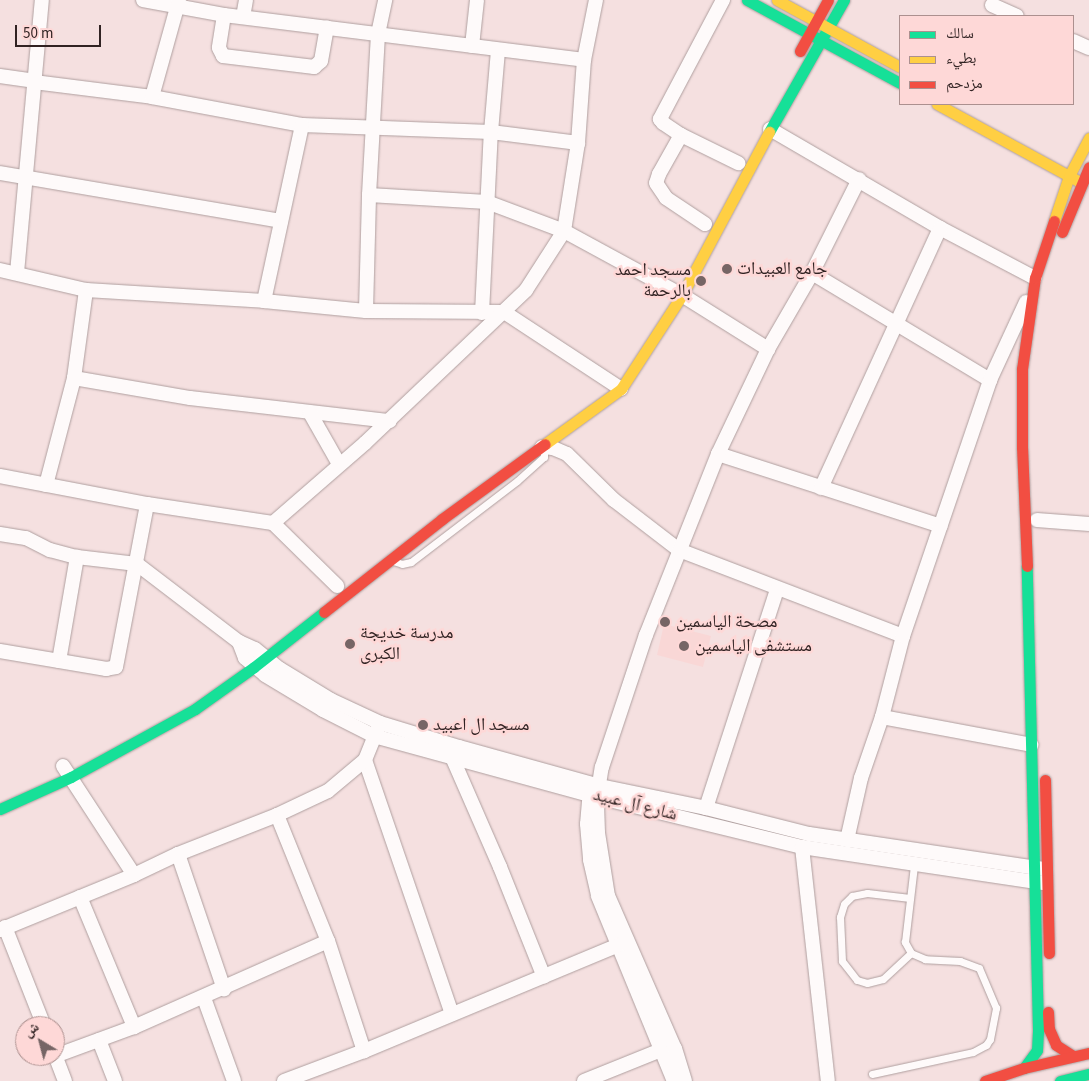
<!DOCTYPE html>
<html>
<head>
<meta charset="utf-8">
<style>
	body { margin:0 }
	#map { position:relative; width:1089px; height:1081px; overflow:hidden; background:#f5e0e0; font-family:"Source Sans 3","Noto Naskh Arabic",sans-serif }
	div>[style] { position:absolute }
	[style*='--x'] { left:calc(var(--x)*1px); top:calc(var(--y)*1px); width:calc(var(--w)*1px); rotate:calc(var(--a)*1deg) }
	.built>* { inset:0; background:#f9d7d6 }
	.roads { filter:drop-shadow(0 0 1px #af9f9f) drop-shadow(0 0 1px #af9f9f) }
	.lane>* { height:7px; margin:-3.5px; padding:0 3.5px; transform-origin:3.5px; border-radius:3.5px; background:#fefafa }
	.street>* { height:14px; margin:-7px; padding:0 7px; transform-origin:7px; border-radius:7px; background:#fefafa }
	.fast>* { height:11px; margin:-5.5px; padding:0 5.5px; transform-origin:5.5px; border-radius:5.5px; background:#16e098 }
	.slow>* { height:11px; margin:-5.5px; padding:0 5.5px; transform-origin:5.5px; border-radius:5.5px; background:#ffcf43 }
	.jam>* { height:11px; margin:-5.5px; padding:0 5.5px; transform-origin:5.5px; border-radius:5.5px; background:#f24e42 }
	.dots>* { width:14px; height:14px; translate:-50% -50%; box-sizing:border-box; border:2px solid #fed8d7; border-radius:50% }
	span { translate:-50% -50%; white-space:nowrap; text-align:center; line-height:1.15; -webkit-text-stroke:5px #fed8d7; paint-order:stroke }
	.poi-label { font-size:18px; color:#312323 }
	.left { translate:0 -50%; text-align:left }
	.right { translate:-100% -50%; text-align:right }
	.street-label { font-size:18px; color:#312323 }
	.legend { position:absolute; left:899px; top:15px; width:175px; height:90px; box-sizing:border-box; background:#fed8d7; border:1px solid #ac908f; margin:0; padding:6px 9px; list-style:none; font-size:15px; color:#312323 }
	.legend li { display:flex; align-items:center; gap:10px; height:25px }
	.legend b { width:25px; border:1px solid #ac908f }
	.north { position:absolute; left:15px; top:1016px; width:50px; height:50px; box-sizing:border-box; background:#fed8d7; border:1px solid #ac908f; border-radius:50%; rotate:323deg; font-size:14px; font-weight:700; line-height:20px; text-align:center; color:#312323 }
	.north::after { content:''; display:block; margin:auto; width:18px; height:22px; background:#766565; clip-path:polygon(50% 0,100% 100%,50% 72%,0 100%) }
	.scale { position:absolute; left:15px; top:25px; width:86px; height:22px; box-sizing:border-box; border:2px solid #312323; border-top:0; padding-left:6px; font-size:15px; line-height:18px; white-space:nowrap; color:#312323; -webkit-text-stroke:4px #fed8d7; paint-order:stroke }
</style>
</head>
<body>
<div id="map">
	<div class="built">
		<div style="clip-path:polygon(664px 624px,711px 636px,703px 667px,657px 655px)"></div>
	</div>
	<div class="roads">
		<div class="lane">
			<div style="--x:393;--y:561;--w:9;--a:18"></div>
			<div style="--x:402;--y:564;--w:9;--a:-13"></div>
			<div style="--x:411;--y:562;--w:133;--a:-37.4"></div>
			<div style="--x:517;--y:481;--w:36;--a:-42"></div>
			<div style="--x:544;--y:457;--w:5;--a:-90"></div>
			<div style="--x:910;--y:898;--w:43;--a:-173.4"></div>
			<div style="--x:867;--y:893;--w:15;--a:169"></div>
			<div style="--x:852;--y:896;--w:11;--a:135"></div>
			<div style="--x:844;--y:904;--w:14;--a:107"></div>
			<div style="--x:840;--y:917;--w:44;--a:87.4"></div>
			<div style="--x:842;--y:961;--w:24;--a:52"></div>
			<div style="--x:857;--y:980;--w:10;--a:17"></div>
			<div style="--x:867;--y:983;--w:16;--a:-14"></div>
			<div style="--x:883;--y:979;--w:38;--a:-43"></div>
			<div style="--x:872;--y:1074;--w:103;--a:-12.3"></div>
			<div style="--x:973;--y:1052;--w:15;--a:-28"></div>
			<div style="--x:986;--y:1045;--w:7;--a:-56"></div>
			<div style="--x:990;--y:1039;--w:32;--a:-79"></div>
			<div style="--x:996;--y:1008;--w:43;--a:-113"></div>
			<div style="--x:979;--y:968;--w:20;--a:-160"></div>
			<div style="--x:960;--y:961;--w:35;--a:-177"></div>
			<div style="--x:925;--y:959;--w:15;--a:-157"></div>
			<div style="--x:911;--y:953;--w:13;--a:-119"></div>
			<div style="--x:905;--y:942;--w:78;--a:-83.3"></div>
		</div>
		<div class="street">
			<div style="--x:143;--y:0;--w:82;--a:10.5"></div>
			<div style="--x:224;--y:15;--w:363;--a:7.1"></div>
			<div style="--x:723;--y:0;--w:135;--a:117.9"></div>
			<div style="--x:660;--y:119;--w:5;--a:53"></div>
			<div style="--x:663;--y:123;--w:22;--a:34"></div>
			<div style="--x:681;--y:135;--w:64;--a:26.2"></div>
			<div style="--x:992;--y:5;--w:27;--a:24"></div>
			<div style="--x:224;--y:15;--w:33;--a:99"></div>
			<div style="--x:219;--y:48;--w:9;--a:63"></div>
			<div style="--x:223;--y:56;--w:92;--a:6.9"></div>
			<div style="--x:314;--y:67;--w:9;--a:-41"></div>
			<div style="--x:321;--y:61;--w:34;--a:-80"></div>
			<div style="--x:243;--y:17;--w:17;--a:-80"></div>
			<div style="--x:1073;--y:41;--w:17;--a:24"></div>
			<div style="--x:472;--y:46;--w:46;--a:-83.8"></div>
			<div style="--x:0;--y:76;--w:34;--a:8"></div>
			<div style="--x:34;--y:82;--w:119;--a:7.2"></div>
			<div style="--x:152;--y:97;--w:153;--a:10.6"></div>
			<div style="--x:302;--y:125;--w:189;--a:2.1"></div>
			<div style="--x:491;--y:132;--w:88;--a:7.2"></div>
			<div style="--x:152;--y:97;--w:101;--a:-74.4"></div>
			<div style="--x:770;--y:129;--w:197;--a:30.2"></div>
			<div style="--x:940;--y:228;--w:107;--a:27.8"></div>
			<div style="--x:681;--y:135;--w:45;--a:119.4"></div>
			<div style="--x:659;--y:174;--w:9;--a:108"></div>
			<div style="--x:656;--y:183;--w:18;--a:56"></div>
			<div style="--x:666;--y:198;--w:47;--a:33.7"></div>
			<div style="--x:0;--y:173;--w:285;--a:9.7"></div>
			<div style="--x:369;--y:195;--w:118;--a:3.4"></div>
			<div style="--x:487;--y:202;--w:82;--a:20.6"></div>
			<div style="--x:564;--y:231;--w:134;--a:28.5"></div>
			<div style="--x:682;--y:295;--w:102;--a:32.1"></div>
			<div style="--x:0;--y:270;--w:88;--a:13.1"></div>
			<div style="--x:86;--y:290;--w:178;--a:3.5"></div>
			<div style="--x:264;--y:301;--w:102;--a:5.6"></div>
			<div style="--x:366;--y:311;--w:138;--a:0.4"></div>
			<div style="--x:504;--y:312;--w:140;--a:33.3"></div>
			<div style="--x:17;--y:273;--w:274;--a:-84.8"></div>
			<div style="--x:812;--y:273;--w:208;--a:31"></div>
			<div style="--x:264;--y:301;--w:180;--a:-77.8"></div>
			<div style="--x:366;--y:311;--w:116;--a:-88.5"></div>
			<div style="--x:369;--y:195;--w:161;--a:-86.8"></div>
			<div style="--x:378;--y:34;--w:35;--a:-78"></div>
			<div style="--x:482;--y:313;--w:181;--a:-87.2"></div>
			<div style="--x:491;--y:132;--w:82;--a:-85.1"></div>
			<div style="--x:74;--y:378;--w:118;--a:9.8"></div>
			<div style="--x:190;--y:398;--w:201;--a:6.6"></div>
			<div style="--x:310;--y:413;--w:59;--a:60.4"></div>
			<div style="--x:542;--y:447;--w:11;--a:5"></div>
			<div style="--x:553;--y:448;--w:15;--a:23"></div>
			<div style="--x:567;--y:454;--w:66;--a:44.4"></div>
			<div style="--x:614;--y:500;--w:82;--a:37.6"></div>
			<div style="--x:679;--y:550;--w:240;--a:21"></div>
			<div style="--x:718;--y:454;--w:234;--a:17.9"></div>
			<div style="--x:0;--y:476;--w:150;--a:10.8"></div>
			<div style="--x:147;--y:504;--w:127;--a:8.6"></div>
			<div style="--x:273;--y:523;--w:90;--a:44.5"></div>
			<div style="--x:46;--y:485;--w:111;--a:-75.3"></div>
			<div style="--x:74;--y:378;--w:89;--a:-82.2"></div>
			<div style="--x:821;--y:488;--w:286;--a:-65.4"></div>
			<div style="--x:1037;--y:520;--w:52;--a:4.4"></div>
			<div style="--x:273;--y:523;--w:122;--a:-41"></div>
			<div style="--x:365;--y:443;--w:222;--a:-43.5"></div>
			<div style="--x:526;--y:290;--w:70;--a:-57.2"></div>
			<div style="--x:564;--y:231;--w:89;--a:-81"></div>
			<div style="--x:578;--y:143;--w:83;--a:-85.9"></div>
			<div style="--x:584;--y:60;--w:61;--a:-78.7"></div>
			<div style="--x:0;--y:534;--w:26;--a:9"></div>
			<div style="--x:26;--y:538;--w:27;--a:27"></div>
			<div style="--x:50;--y:550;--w:28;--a:15"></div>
			<div style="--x:77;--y:557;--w:60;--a:6.7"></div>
			<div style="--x:137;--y:564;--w:128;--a:37.4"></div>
			<div style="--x:239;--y:642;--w:17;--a:24"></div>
			<div style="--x:255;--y:649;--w:32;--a:39"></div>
			<div style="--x:280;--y:669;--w:60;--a:31.3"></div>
			<div style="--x:331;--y:700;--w:54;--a:25.1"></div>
			<div style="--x:380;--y:723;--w:83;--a:16.9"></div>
			<div style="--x:459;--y:747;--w:146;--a:15.5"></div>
			<div style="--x:600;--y:786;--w:108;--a:11.7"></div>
			<div style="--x:706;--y:808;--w:106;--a:14.2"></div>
			<div style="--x:809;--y:834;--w:237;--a:8.5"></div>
			<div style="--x:239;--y:642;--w:17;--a:69"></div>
			<div style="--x:245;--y:658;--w:26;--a:40"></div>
			<div style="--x:265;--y:675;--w:68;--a:31.1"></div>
			<div style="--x:323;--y:710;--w:57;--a:27"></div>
			<div style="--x:374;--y:736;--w:231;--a:15.3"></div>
			<div style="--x:597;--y:797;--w:211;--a:13.7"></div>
			<div style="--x:802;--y:847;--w:244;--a:8.5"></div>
			<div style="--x:0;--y:651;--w:108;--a:9.6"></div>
			<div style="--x:106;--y:669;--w:10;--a:-11"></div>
			<div style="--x:116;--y:667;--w:166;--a:-79.2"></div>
			<div style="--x:59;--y:661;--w:106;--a:-80.2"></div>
			<div style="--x:882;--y:717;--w:152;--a:10.6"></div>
			<div style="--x:452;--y:757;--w:120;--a:66.4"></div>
			<div style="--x:500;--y:867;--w:118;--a:68.2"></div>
			<div style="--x:365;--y:760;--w:268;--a:71.1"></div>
			<div style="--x:63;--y:766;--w:130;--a:56.9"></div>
			<div style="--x:590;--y:790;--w:34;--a:95"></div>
			<div style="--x:587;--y:824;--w:36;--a:85"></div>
			<div style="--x:590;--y:860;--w:37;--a:77"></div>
			<div style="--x:598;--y:896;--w:200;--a:67.7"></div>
			<div style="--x:706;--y:808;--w:230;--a:-72"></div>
			<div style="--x:277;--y:815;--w:136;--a:68"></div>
			<div style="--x:328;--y:941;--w:116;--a:71.9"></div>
			<div style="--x:847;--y:840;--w:64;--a:-77.3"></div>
			<div style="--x:861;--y:778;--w:65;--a:-71"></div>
			<div style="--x:882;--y:717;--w:84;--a:-75.5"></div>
			<div style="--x:903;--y:636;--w:270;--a:-71.2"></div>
			<div style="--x:990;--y:380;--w:86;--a:-65.2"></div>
			<div style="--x:802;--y:847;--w:235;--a:83.7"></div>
			<div style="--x:178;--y:854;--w:143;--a:71.2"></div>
			<div style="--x:80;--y:897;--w:141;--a:67.4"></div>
			<div style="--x:5;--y:927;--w:106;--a:68.5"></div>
			<div style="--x:0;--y:930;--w:145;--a:-22.3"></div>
			<div style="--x:134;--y:875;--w:49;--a:-25.5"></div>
			<div style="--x:178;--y:854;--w:106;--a:-21.5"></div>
			<div style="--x:277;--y:815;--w:56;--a:-25.2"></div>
			<div style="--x:328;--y:791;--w:48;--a:-40"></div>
			<div style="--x:365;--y:760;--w:35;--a:-68"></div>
			<div style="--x:204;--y:998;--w:88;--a:70.1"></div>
			<div style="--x:99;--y:1040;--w:44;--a:68.7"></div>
			<div style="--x:55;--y:1055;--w:28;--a:69"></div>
			<div style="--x:55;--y:1056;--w:84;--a:-20.2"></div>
			<div style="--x:134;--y:1027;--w:212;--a:-23.9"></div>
			<div style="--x:284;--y:1081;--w:85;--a:-20.6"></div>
			<div style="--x:364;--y:1051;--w:276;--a:-22.6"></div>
			<div style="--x:584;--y:1081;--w:83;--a:-21.9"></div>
			<div style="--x:685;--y:1081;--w:34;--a:-107"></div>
			<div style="--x:675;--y:1049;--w:167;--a:-113.6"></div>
			<div style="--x:608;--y:896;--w:64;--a:-99"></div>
			<div style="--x:598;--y:833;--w:36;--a:-92"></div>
			<div style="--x:597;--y:797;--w:30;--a:-81"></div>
			<div style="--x:602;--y:767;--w:139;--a:-71.6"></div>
			<div style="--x:646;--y:635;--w:195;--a:-68.3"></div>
			<div style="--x:718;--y:454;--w:116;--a:-64.5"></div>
			<div style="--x:768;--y:349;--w:88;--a:-59.9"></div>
			<div style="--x:812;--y:273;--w:105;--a:-63.4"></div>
		</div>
		<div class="fast">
			<div style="--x:747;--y:0;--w:174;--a:28.5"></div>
			<div style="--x:769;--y:132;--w:152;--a:-60.4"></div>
			<div style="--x:0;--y:809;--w:78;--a:-24.3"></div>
			<div style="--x:71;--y:777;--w:141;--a:-28.7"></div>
			<div style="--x:195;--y:709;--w:72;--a:-35.4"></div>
			<div style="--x:254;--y:667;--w:89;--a:-38.2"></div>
			<div style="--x:1024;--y:1068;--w:22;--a:-54"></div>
			<div style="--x:1037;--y:1050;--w:21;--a:-87"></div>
			<div style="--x:1038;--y:1029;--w:463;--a:-91.4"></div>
			<div style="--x:1060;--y:1081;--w:30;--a:-14"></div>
		</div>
		<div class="slow">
			<div style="--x:777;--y:0;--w:140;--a:28.6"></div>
			<div style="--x:937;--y:104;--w:163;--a:28.6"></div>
			<div style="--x:1054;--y:221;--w:47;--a:-71.6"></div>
			<div style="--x:1069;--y:176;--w:43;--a:-62.2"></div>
			<div style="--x:545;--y:444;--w:94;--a:-35.9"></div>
			<div style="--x:621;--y:389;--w:112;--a:-57"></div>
			<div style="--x:682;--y:295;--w:185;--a:-61.9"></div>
		</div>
		<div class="jam">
			<div style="--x:800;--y:51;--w:58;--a:-61.2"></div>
			<div style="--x:1062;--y:232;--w:70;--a:-67.4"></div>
			<div style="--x:1027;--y:566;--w:119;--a:-92.4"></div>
			<div style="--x:1022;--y:447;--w:78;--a:-90"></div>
			<div style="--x:1022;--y:369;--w:92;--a:-81.9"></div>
			<div style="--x:1035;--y:278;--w:60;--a:-71.6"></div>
			<div style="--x:324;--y:612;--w:150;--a:-38.2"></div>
			<div style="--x:442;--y:519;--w:127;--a:-36.1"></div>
			<div style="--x:1045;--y:780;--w:173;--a:88.7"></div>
			<div style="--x:1048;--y:1012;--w:17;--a:87"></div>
			<div style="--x:1049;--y:1029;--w:17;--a:66"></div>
			<div style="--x:1056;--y:1045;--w:20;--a:33"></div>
			<div style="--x:985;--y:1081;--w:41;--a:-18.4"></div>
			<div style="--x:1024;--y:1068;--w:67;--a:-13"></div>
		</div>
	</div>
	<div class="dots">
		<div style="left:727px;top:269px;background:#766565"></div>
		<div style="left:701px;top:281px;background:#766565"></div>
		<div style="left:665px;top:622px;background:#766565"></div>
		<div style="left:350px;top:644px;background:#766565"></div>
		<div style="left:684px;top:646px;background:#766565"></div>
		<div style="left:423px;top:725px;background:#766565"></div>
	</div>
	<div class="poi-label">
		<span class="left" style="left:737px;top:269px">جامع العبيدات</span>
		<span class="right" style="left:691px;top:281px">مسجد احمد<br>بالرحمة</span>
		<span class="left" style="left:676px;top:622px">مصحة الياسمين</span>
		<span class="left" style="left:360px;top:644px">مدرسة خديجة<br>الكبرى</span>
		<span class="left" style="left:695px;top:646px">مستشفى الياسمين</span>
		<span class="left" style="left:433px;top:725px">مسجد ال اعبيد</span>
	</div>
	<div class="street-label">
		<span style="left:635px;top:805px;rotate:14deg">شارع آل عبيد</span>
	</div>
	<ul class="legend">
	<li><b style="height:6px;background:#16e098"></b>سالك</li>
	<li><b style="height:6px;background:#ffcf43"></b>بطيء</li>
	<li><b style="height:6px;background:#f24e42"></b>مزدحم</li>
	</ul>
	<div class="north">ش</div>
	<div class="scale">50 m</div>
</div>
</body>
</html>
